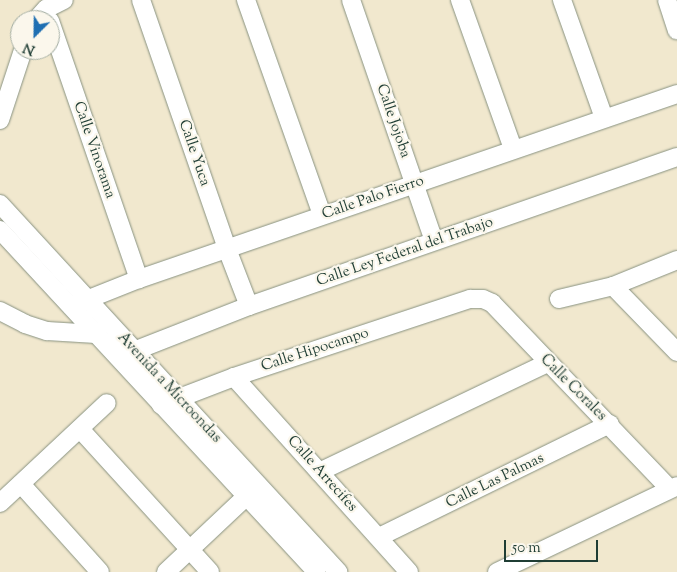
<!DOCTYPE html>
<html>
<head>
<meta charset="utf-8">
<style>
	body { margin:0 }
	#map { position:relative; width:677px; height:572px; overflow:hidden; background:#f1e8ce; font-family:"Sorts Mill Goudy",serif }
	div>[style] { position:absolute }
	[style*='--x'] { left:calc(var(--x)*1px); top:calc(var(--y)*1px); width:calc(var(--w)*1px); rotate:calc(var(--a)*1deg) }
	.roads { filter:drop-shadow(0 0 1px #889281) drop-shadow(0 0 1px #889281) }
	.minor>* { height:18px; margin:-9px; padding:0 9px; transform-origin:9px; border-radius:9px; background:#fff }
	span { translate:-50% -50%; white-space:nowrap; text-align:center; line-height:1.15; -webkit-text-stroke:4.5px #fbf7ec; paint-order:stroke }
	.street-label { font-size:15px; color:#1f3d34 }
	.north { position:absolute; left:10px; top:10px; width:50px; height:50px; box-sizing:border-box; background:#fbf7ec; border:1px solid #a3ada2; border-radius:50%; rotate:203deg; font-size:14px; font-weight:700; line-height:20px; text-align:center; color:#1f3d34 }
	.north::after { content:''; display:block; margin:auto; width:18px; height:22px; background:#1f6fb2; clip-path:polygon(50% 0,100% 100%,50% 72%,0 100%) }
	.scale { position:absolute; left:504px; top:540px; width:94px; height:22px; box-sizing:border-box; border:2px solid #1f3d34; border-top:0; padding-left:6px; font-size:15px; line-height:18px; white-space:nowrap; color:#1f3d34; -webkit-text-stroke:4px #fbf7ec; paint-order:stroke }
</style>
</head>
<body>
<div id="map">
	<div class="roads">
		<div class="minor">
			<div style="--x:141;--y:0;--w:263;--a:70.9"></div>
			<div style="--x:227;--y:249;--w:61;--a:68.9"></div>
			<div style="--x:246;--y:0;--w:228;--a:70.5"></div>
			<div style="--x:351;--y:0;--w:255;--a:71"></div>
			<div style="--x:460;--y:0;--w:158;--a:70.4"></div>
			<div style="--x:562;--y:0;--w:125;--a:70.4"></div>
			<div style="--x:667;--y:0;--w:32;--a:72"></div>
			<div style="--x:36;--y:20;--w:15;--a:-48"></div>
			<div style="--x:46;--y:9;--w:20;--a:-27"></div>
			<div style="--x:50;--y:21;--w:273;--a:71"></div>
			<div style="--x:0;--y:120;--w:74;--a:-71.8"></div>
			<div style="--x:0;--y:204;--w:500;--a:47.4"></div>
			<div style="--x:0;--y:230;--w:466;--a:47.2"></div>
			<div style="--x:613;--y:286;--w:92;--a:45.9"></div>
			<div style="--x:559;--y:299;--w:56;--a:-13.5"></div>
			<div style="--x:613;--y:286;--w:69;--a:-22.1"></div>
			<div style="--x:71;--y:306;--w:73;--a:-21.7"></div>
			<div style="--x:139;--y:279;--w:569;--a:-18.98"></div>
			<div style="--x:0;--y:311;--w:28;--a:27"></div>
			<div style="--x:25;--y:324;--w:23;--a:18"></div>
			<div style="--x:47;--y:331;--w:49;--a:3.5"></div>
			<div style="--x:134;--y:351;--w:123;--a:-21.4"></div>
			<div style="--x:249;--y:306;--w:453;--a:-19.2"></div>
			<div style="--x:234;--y:377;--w:262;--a:48.1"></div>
			<div style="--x:161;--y:405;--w:78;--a:-21"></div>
			<div style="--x:234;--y:377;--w:249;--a:-18.3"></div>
			<div style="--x:470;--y:299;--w:13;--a:0"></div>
			<div style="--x:483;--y:299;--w:10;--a:24"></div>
			<div style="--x:492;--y:303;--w:257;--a:46.3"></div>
			<div style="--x:80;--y:429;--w:193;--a:47.7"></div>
			<div style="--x:319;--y:472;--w:254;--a:-25.5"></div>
			<div style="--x:21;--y:484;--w:118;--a:48.1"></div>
			<div style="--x:0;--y:503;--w:146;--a:-43.1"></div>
			<div style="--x:379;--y:537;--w:257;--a:-26.1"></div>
			<div style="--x:166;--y:572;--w:122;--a:-43.3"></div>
			<div style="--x:497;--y:572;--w:199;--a:-25.5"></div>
		</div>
	</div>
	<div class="street-label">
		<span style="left:393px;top:121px;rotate:71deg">Calle Jojoba</span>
		<span style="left:94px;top:150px;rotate:71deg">Calle Vinorama</span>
		<span style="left:194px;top:153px;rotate:71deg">Calle Yuca</span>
		<span style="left:373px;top:198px;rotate:-19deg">Calle Palo Fierro</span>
		<span style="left:405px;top:252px;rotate:-19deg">Calle Ley Federal del Trabajo</span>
		<span style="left:315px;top:350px;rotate:-18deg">Calle Hipocampo</span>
		<span style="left:169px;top:388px;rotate:47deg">Avenida a Microondas</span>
		<span style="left:573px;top:388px;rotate:45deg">Calle Corales</span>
		<span style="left:322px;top:474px;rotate:48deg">Calle Arrecifes</span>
		<span style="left:495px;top:481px;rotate:-26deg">Calle Las Palmas</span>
	</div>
	<div class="north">N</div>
	<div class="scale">50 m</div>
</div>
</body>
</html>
